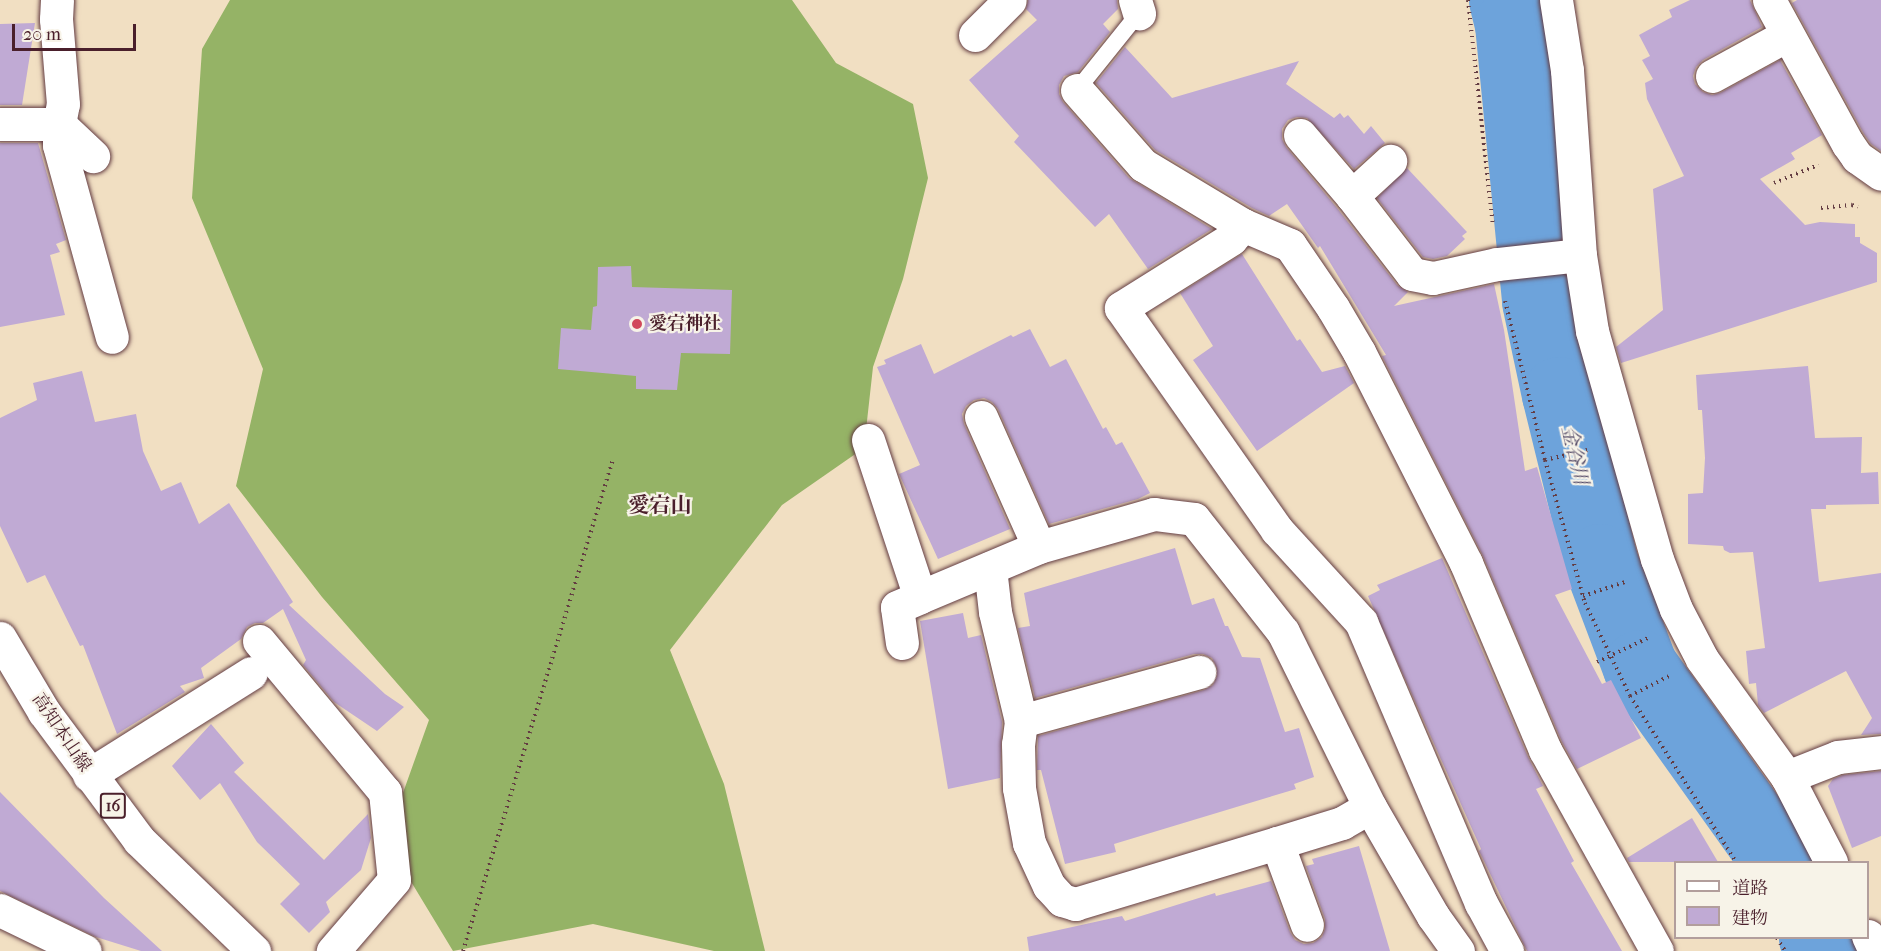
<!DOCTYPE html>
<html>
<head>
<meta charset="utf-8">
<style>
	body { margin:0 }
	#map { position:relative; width:1881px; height:951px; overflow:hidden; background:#f1dfc2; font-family:"IM FELL French Canon","Noto Serif JP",serif }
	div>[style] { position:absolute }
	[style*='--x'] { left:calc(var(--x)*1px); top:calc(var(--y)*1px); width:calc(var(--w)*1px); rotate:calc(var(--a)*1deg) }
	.forest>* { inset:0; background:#95b366 }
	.river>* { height:75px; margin:-37.5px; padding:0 37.5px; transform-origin:37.5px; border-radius:37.5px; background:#6da3db }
	.building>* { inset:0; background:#c0aad4 }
	.path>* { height:4px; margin-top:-2px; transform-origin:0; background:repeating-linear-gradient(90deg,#633c42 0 1.5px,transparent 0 6px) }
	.roads { filter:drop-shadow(0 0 2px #633c42) drop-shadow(0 0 2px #633c42) }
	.lane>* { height:16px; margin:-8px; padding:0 8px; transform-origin:8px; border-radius:8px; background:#fff }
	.street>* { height:33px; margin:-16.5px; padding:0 16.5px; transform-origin:16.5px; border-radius:16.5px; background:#fff }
	.primary>* { height:33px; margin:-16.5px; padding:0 16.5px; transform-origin:16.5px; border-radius:16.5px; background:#fff }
	.dots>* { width:16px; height:16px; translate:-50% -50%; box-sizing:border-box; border:3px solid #f7f3e8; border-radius:50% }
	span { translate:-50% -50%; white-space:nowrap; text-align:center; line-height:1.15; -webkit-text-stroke:4.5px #f7f3e8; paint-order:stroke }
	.shield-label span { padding:2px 4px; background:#f7f3e8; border:2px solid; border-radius:4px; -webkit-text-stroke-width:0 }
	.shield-label { font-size:16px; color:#4a1f2b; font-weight:700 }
	.poi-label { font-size:18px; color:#4a1f2b; font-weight:700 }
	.left { translate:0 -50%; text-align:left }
	.street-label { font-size:18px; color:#4a1f2b }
	.water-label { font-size:20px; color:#564d69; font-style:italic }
	.quarter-label { font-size:21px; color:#4a1f2b; font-weight:700 }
	.legend { position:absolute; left:1674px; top:861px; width:195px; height:78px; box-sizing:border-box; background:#f7f3e8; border:2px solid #b29e9c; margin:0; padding:8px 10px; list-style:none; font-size:18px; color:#4a1f2b }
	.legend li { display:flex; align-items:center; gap:12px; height:30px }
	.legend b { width:30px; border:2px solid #b29e9c }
	.scale { position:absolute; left:12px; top:24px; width:124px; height:27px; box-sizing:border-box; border:3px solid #4a1f2b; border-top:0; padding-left:8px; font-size:18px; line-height:21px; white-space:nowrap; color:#4a1f2b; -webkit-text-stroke:4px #f7f3e8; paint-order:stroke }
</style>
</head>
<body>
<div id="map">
	<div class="forest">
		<div style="clip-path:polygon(230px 0,792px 0,836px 63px,913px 104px,928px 178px,903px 279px,873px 367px,864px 448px,782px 505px,670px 650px,724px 784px,765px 951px,714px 951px,593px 924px,453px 951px,407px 875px,399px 804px,429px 720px,322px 597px,236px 486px,263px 369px,192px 198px,202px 49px)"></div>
	</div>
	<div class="river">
		<div style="--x:1506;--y:0;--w:25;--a:76"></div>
		<div style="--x:1512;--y:24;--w:278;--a:84.4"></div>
		<div style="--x:1539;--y:301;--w:95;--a:77.9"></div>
		<div style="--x:1559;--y:394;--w:172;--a:76.2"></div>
		<div style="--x:1600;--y:561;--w:113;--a:69.3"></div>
		<div style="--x:1640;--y:667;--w:239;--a:54.5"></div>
		<div style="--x:1816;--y:938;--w:15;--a:62"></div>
	</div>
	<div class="building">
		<div style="clip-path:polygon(1028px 0,1117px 0,1118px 9px,1103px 24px,1110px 32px,1078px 72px,1064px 76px,1059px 85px,1059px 94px,1063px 102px,1129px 178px,1212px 229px,1148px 269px,1109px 214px,1095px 227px,1014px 142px,1019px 136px,969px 80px,1037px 20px,1026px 9px)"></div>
		<div style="clip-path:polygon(1690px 0,1750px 0,1762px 27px,1703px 60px,1696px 67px,1693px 76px,1695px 84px,1703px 92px,1712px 95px,1720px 93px,1780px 60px,1822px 135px,1791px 153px,1795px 159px,1760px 179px,1805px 225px,1820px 222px,1855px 224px,1855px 237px,1860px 237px,1860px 243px,1877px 253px,1877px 282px,1621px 363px,1616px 347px,1663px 310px,1653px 189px,1684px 176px,1647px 99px,1645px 83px,1653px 79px,1642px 60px,1650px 56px,1639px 35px,1672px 17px,1669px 10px)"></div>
		<div style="clip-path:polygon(1797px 0,1881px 0,1881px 151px,1871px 144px,1864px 134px,1792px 3px)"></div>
		<div style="clip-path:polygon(35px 23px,22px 105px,0 105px,0 24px)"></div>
		<div style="clip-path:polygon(1125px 47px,1172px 98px,1299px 61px,1286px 84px,1334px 118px,1340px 113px,1344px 118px,1348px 115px,1364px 134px,1371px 126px,1385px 143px,1354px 169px,1307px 118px,1297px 117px,1288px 120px,1282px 129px,1282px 139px,1286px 147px,1337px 208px,1397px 285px,1408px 292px,1394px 306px,1494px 284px,1504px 330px,1525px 471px,1537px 467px,1572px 589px,1555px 595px,1602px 684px,1611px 680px,1641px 738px,1577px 769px,1562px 742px,1483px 556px,1382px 356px,1386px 355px,1320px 246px,1318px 248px,1287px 204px,1269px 216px,1252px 208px,1155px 150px,1096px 83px)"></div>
		<div style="clip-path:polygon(0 143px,38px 143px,66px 240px,56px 244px,60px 252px,50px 255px,65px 315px,0 327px)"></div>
		<div style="clip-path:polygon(1407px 168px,1467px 232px,1462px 236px,1465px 239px,1447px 256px,1433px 259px,1423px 257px,1377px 198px)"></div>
		<div style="clip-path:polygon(1242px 254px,1297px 341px,1300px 339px,1322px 372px,1345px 366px,1354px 383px,1257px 451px,1193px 360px,1213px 346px,1180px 293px)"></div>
		<div style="clip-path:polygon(631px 266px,632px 287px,732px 290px,730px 354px,681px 353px,677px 390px,636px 389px,636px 376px,558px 369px,561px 328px,591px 330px,593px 307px,597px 306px,598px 267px)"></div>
		<div style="clip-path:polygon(1030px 329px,1050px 367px,1066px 359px,1103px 429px,1106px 427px,1116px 445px,1122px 442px,1150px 493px,1138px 499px,1049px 524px,998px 409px,992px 402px,984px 398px,974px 400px,966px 406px,962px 414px,964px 424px,1010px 529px,938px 559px,899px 474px,920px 465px,877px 367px,886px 364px,884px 360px,921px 344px,934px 374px,1011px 335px,1013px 337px)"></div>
		<div style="clip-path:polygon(1808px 366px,1815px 438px,1862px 437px,1861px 473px,1878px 472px,1879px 504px,1826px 505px,1826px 509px,1811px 509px,1819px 582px,1881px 573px,1881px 734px,1861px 735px,1872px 718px,1846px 671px,1764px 713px,1758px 705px,1756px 683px,1749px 684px,1746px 651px,1765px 648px,1753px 552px,1730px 553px,1724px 550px,1723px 546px,1688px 544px,1688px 494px,1703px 493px,1705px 458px,1702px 410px,1698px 410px,1696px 375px)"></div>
		<div style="clip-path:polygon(82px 371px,95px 422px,136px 414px,143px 451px,161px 491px,181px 482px,199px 524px,229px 503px,293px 602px,289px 605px,385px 694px,404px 707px,377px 731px,334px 702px,303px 665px,306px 660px,283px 609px,263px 623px,255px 623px,247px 627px,241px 639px,201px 668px,204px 678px,180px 686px,185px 692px,117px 734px,83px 645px,80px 646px,45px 575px,27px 583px,0 526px,0 418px,37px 400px,33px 383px)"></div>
		<div style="clip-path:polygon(1175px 548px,1192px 605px,1214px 598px,1225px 626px,1228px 626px,1242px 657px,1260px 658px,1285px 732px,1299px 728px,1314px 777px,1294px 784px,1296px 789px,1114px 844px,1116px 852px,1065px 864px,1041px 770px,1037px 770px,1038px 736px,1204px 690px,1213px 685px,1217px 676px,1217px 668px,1212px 658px,1203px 654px,1194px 654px,1035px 698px,1018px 628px,1030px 626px,1024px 593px)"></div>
		<div style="clip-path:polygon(1442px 558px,1528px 757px,1543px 786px,1536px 789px,1574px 861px,1571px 863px,1622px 951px,1527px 951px,1483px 859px,1479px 851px,1481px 849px,1368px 596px,1380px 590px,1377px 585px)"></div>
		<div style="clip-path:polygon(963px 613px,968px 638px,981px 635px,1002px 722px,1000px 778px,948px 789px,920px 621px)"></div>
		<div style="clip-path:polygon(211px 724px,244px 763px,234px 772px,324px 860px,368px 814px,371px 838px,361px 870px,326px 902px,330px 912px,309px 933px,280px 904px,300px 884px,257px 842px,220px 783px,200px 800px,172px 766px)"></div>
		<div style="clip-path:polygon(1881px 771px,1881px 836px,1852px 848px,1828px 786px,1833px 779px,1843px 775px)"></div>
		<div style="clip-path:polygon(0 792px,104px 898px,162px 951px,141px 951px,96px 937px,0 891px)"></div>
		<div style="clip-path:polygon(1692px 818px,1718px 862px,1629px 862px,1627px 858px)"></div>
		<div style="clip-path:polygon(1359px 846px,1390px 951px,1029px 951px,1027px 937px,1122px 916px,1125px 921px,1215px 893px,1216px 896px,1271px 881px,1290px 932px,1295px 940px,1304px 944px,1313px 943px,1322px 937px,1325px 929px,1325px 919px,1306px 866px,1314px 864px,1312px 859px)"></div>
	</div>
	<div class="path">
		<div style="--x:1468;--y:0;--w:227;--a:83.7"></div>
		<div style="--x:1774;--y:183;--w:48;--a:-22.2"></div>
		<div style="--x:1821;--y:208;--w:31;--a:-6"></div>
		<div style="--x:1852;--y:205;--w:6;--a:18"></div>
		<div style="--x:1505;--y:301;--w:164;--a:75.9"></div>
		<div style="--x:1545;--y:460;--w:148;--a:74.4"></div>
		<div style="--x:1585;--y:603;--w:103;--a:64.2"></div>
		<div style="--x:1630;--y:696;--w:197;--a:57.4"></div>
		<div style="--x:1545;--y:460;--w:44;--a:-13.1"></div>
		<div style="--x:1583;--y:596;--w:44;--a:-18.4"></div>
		<div style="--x:1597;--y:662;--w:56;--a:-25.2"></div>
		<div style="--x:1630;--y:696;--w:44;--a:-27.1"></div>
		<div style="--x:1777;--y:938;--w:15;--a:58"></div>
		<div style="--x:463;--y:951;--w:514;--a:-73.04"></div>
	</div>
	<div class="roads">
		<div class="lane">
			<div style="--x:1077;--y:90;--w:99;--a:-51.2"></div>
		</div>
		<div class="street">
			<div style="--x:1135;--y:0;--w:14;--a:73"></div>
			<div style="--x:1556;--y:0;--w:71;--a:81.1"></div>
			<div style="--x:1567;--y:70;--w:185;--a:86"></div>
			<div style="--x:1580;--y:255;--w:77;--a:81"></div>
			<div style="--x:1592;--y:331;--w:237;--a:74.1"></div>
			<div style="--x:1657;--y:559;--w:53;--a:69.2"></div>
			<div style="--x:1676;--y:609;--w:56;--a:62.5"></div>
			<div style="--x:1702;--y:659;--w:145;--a:54.2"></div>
			<div style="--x:1787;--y:777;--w:96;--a:62.6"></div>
			<div style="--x:1769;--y:0;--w:164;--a:61.3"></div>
			<div style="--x:1848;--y:144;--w:16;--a:55"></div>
			<div style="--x:1857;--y:157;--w:29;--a:35"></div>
			<div style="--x:975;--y:35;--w:49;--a:-45"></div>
			<div style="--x:1712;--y:76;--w:85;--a:-28.7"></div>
			<div style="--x:1077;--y:90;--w:100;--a:48.7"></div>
			<div style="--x:1143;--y:165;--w:117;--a:31"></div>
			<div style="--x:1243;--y:225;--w:51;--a:23.1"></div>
			<div style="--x:1290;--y:245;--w:76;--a:55.7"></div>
			<div style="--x:1333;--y:308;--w:51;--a:59.4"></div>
			<div style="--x:1359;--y:352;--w:237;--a:63.1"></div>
			<div style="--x:1466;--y:563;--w:203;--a:67.1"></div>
			<div style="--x:1545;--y:750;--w:230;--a:60.9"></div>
			<div style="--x:0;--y:124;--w:59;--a:0"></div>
			<div style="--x:59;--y:124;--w:20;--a:-79"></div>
			<div style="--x:63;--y:104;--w:85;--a:-94.7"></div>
			<div style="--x:56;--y:19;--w:19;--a:-87"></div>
			<div style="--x:59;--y:124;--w:21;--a:90"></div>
			<div style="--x:59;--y:145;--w:199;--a:74.6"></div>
			<div style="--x:59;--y:124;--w:47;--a:43.3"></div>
			<div style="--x:1300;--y:135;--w:80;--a:49.6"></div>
			<div style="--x:1352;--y:196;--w:98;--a:52.4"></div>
			<div style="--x:1412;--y:274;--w:21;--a:11"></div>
			<div style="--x:1433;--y:278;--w:66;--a:-12.3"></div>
			<div style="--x:1497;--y:264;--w:83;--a:-6.2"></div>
			<div style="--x:1352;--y:196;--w:52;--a:-42.6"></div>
			<div style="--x:1243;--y:225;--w:18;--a:131"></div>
			<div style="--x:1231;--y:239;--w:130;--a:147.9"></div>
			<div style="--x:1121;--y:308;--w:271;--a:54.9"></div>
			<div style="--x:1277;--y:530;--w:125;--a:47.6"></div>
			<div style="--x:1361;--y:622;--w:306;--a:66.9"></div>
			<div style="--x:1481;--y:903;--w:55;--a:61.6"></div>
			<div style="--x:981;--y:417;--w:142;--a:66"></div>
			<div style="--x:868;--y:440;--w:165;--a:71.7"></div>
			<div style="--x:990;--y:568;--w:44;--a:83.5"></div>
			<div style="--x:995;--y:612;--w:112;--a:76.6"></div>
			<div style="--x:1021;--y:721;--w:23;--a:97"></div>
			<div style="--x:1018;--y:744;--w:44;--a:88.7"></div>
			<div style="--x:1019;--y:788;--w:56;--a:79.7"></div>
			<div style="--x:1029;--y:843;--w:47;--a:65.1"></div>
			<div style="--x:1049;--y:886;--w:19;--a:47"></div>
			<div style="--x:1062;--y:900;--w:14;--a:17"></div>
			<div style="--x:1075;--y:904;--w:211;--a:-16.8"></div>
			<div style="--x:1277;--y:843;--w:68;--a:-17.1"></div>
			<div style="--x:1342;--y:823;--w:32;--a:-30"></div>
			<div style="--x:259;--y:641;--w:197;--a:50.2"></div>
			<div style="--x:385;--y:792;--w:88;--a:84.2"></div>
			<div style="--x:394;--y:880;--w:94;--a:130.7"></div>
			<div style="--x:902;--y:643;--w:36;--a:-98"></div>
			<div style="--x:897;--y:607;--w:25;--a:-23"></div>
			<div style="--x:920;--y:597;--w:129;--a:-22.8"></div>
			<div style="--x:1039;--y:547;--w:120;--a:-16"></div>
			<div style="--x:1154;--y:514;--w:40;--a:7.1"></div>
			<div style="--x:1194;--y:519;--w:144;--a:51.8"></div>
			<div style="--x:1283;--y:632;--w:195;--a:63.6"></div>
			<div style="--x:1370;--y:807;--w:126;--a:60"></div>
			<div style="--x:1433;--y:916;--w:43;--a:54.5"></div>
			<div style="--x:1021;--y:721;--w:185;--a:-15.4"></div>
			<div style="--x:89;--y:775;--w:191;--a:-32.2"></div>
			<div style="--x:1787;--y:777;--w:55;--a:-21.4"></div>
			<div style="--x:1838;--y:757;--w:43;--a:-6.6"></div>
			<div style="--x:1277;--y:843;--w:87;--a:69.9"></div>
			<div style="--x:0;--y:910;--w:94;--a:25.8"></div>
			<div style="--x:1868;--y:936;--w:17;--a:65"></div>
		</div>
		<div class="primary">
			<div style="--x:0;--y:638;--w:86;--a:59.3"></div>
			<div style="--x:44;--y:712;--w:159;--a:53.4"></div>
			<div style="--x:139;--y:840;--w:160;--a:44"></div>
		</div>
	</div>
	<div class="dots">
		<div style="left:637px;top:324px;background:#d1495b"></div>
	</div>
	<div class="shield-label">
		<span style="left:113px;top:806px">16</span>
	</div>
	<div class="poi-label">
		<span class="left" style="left:649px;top:324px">愛宕神社</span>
	</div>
	<div class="street-label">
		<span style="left:61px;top:733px;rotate:56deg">高知本山線</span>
	</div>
	<div class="water-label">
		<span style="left:1575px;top:455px;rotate:77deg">金谷川</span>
	</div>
	<div class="quarter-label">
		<span style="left:660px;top:505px">愛宕山</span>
	</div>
	<ul class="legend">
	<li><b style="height:8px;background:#fff"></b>道路</li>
	<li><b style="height:16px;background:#c0aad4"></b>建物</li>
	</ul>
	<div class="scale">20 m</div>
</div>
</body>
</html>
